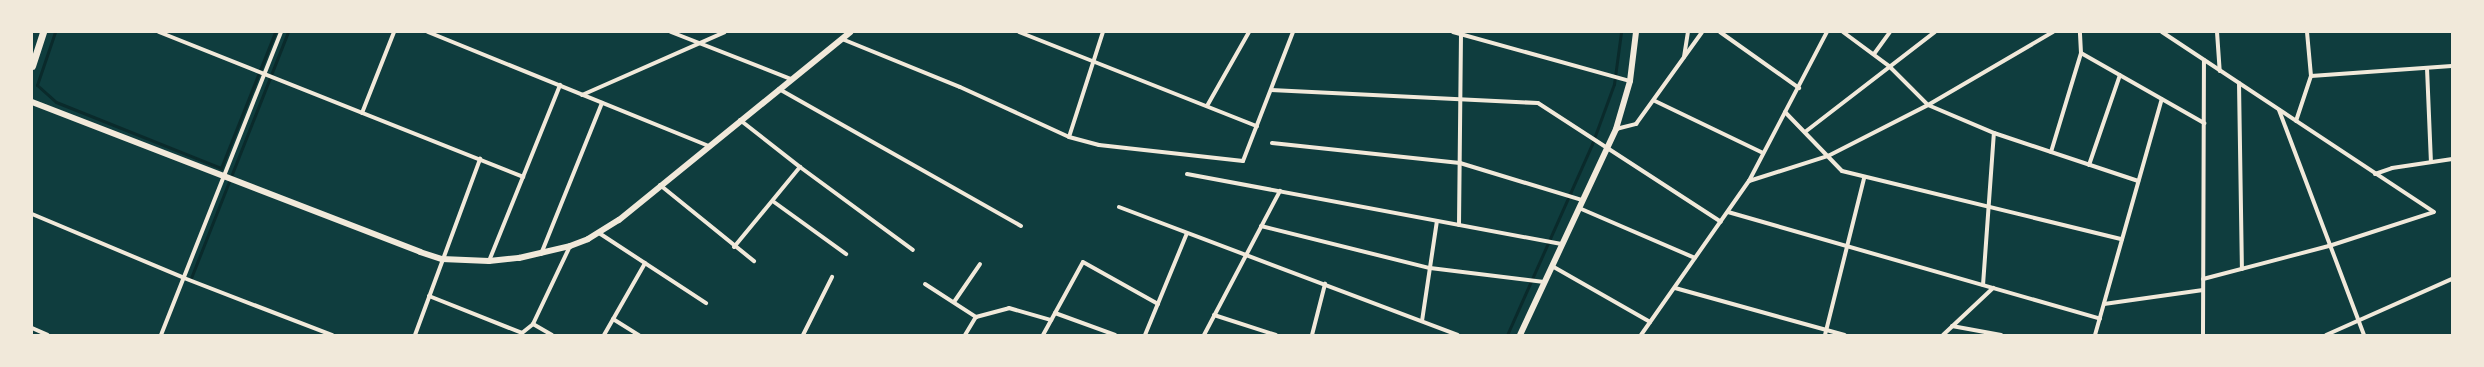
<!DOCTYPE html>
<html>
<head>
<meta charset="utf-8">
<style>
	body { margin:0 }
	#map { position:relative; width:2484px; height:367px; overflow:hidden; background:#0f3d3e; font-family:Figtree,sans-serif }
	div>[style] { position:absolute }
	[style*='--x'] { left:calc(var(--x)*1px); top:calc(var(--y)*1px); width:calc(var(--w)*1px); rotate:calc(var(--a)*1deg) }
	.stream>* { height:3px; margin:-1.5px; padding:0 1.5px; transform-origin:1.5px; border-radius:1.5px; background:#0a2a2b }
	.minor>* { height:4px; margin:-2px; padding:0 2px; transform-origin:2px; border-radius:2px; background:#f1e9da }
	.secondary>* { height:6px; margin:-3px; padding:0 3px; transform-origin:3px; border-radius:3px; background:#f1e9da }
	.trunk>* { height:7px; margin:-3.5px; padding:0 3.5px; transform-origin:3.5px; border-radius:3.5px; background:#f1e9da }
	span { translate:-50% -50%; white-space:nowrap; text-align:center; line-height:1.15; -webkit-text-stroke:3px #f1e9da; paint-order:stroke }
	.frame { position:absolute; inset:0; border:33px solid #f1e9da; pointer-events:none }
</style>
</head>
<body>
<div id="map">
	<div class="stream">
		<div style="--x:55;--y:32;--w:56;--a:108.8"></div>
		<div style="--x:37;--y:85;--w:25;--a:42"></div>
		<div style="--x:56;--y:102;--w:178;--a:21.8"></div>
		<div style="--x:221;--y:168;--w:146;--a:-68.3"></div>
		<div style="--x:191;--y:278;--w:264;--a:-68.5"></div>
		<div style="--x:1507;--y:335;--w:209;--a:-66"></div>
		<div style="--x:1592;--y:144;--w:64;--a:-69.9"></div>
		<div style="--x:1614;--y:84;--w:52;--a:-82.3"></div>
	</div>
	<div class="minor">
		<div style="--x:159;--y:32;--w:392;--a:21.7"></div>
		<div style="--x:428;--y:32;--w:303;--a:22.1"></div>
		<div style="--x:671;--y:32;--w:129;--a:21.4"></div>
		<div style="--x:1019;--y:32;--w:256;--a:21.6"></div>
		<div style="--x:1453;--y:32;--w:184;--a:15.5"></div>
		<div style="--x:1720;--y:32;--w:97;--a:35.3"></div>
		<div style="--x:1843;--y:32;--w:57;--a:36.5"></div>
		<div style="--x:1889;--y:66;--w:55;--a:45"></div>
		<div style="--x:1928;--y:105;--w:72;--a:23"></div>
		<div style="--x:1994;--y:133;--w:152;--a:18.4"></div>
		<div style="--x:2162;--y:32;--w:326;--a:33.5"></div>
		<div style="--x:2217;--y:32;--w:39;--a:86"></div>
		<div style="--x:842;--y:39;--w:127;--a:22.1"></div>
		<div style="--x:960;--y:87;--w:120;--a:24.6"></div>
		<div style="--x:1069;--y:137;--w:31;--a:15"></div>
		<div style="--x:1099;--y:145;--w:145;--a:6.3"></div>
		<div style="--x:1243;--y:161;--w:138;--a:-68.8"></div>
		<div style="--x:2081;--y:53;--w:142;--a:29.6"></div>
		<div style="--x:1874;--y:54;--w:27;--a:-54"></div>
		<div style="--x:1684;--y:57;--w:25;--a:-81"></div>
		<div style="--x:2427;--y:68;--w:94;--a:87.6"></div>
		<div style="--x:2311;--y:76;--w:141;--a:-4.1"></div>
		<div style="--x:2239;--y:83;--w:186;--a:89.1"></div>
		<div style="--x:779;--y:89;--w:278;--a:29.5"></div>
		<div style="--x:1271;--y:90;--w:267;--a:2.8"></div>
		<div style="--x:1538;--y:103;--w:218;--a:33"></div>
		<div style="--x:582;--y:95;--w:156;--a:-23.8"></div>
		<div style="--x:1655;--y:101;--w:120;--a:25.7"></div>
		<div style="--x:1207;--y:106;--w:85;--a:-60.4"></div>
		<div style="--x:2279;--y:110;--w:241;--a:69.3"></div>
		<div style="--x:1785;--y:112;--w:82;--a:46"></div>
		<div style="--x:1842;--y:171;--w:288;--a:13.7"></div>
		<div style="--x:362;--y:113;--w:87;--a:-68.4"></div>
		<div style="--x:740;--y:120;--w:76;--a:38.1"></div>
		<div style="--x:800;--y:167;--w:140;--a:36.3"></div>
		<div style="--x:2296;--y:121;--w:47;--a:-71.6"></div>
		<div style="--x:2311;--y:76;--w:44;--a:-95.2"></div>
		<div style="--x:1616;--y:129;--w:21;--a:-14"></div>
		<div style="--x:1636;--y:124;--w:113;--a:-54.3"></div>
		<div style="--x:1805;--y:132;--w:164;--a:-37.6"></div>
		<div style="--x:1069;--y:137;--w:110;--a:-72.1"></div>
		<div style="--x:1272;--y:143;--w:189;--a:6.1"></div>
		<div style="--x:1460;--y:163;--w:127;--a:16.9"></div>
		<div style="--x:2051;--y:152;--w:103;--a:-73.1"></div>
		<div style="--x:2081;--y:53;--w:21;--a:-93"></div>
		<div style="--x:2089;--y:165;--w:95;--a:-71"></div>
		<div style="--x:1187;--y:174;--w:381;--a:10.6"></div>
		<div style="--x:2375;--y:174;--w:18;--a:-19"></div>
		<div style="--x:2392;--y:168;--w:61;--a:-8.5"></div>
		<div style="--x:1749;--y:181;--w:83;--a:-17.6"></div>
		<div style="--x:1828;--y:156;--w:112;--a:-27"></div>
		<div style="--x:1928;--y:105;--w:145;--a:-30.3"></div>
		<div style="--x:660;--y:185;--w:121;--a:39"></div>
		<div style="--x:774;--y:202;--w:89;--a:35.8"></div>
		<div style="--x:1119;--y:207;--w:362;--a:20.7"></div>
		<div style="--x:1579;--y:208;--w:126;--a:23.3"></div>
		<div style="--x:1728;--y:212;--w:387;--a:16"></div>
		<div style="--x:32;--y:214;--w:165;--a:22.8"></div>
		<div style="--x:184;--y:278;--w:159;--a:21.1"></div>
		<div style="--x:1459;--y:225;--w:193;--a:-89.4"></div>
		<div style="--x:1261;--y:226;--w:174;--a:14"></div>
		<div style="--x:1430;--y:268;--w:115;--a:7"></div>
		<div style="--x:599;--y:233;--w:128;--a:33.2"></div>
		<div style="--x:734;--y:247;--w:104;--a:-50.5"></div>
		<div style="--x:541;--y:254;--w:163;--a:-68"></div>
		<div style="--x:489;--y:261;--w:190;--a:-68"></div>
		<div style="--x:1552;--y:266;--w:113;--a:29.7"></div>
		<div style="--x:2203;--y:279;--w:130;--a:-14.7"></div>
		<div style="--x:2329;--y:246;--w:110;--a:-17.9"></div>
		<div style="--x:925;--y:284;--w:61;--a:32.9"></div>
		<div style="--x:1983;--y:285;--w:152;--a:-85.9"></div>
		<div style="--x:1675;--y:288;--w:176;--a:15.5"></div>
		<div style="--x:429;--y:296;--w:100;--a:21.7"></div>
		<div style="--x:522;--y:333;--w:14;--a:-39"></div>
		<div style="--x:533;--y:324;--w:86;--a:-64.6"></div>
		<div style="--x:954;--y:302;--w:46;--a:-55.6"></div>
		<div style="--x:2104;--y:304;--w:100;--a:-8"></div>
		<div style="--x:1055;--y:313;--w:64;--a:20.1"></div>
		<div style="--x:1214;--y:315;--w:65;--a:17.9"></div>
		<div style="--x:613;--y:319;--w:31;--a:32"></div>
		<div style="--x:1422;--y:321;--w:101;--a:-81.5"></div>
		<div style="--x:533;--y:324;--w:22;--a:30"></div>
		<div style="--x:1952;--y:326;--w:50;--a:10.4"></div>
		<div style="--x:32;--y:328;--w:17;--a:24"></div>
		<div style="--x:161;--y:335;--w:326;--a:-68.4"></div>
		<div style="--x:415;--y:335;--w:188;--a:-69.7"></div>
		<div style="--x:604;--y:335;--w:83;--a:-60.3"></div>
		<div style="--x:803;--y:335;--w:65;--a:-63.4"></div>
		<div style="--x:965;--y:335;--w:21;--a:-59"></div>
		<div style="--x:976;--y:317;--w:34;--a:-15"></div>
		<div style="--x:1009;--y:308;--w:44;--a:15.9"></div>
		<div style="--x:1043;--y:335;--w:83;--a:-61.3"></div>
		<div style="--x:1083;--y:262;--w:86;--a:29.2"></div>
		<div style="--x:1145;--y:335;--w:110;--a:-67.6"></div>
		<div style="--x:1204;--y:335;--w:163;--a:-62.2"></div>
		<div style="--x:1312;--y:335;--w:53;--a:-75.7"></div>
		<div style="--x:1641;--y:335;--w:188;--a:-55"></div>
		<div style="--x:1749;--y:181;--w:168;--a:-62.4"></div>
		<div style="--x:1825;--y:335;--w:162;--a:-76"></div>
		<div style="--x:1943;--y:335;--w:69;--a:-43.2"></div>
		<div style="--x:2095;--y:335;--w:245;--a:-74.2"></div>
		<div style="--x:2203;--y:335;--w:275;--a:-89.8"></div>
		<div style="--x:2326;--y:335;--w:138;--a:-24"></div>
	</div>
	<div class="secondary">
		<div style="--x:32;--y:102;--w:416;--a:21.1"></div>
		<div style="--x:420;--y:252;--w:23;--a:18"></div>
		<div style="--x:442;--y:259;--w:47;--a:2.4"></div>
		<div style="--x:489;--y:261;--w:30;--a:-6"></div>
		<div style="--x:519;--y:258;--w:52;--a:-13.2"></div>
		<div style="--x:570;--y:246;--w:19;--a:-21"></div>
		<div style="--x:588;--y:239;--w:36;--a:-32"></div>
		<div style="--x:619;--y:220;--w:298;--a:-39.1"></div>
		<div style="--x:1520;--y:335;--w:227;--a:-65"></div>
		<div style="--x:1616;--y:129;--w:50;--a:-73.7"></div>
		<div style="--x:1630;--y:81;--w:49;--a:-83"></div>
	</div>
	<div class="trunk">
		<div style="--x:32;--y:66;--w:36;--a:-72"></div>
	</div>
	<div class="frame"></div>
</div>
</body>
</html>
